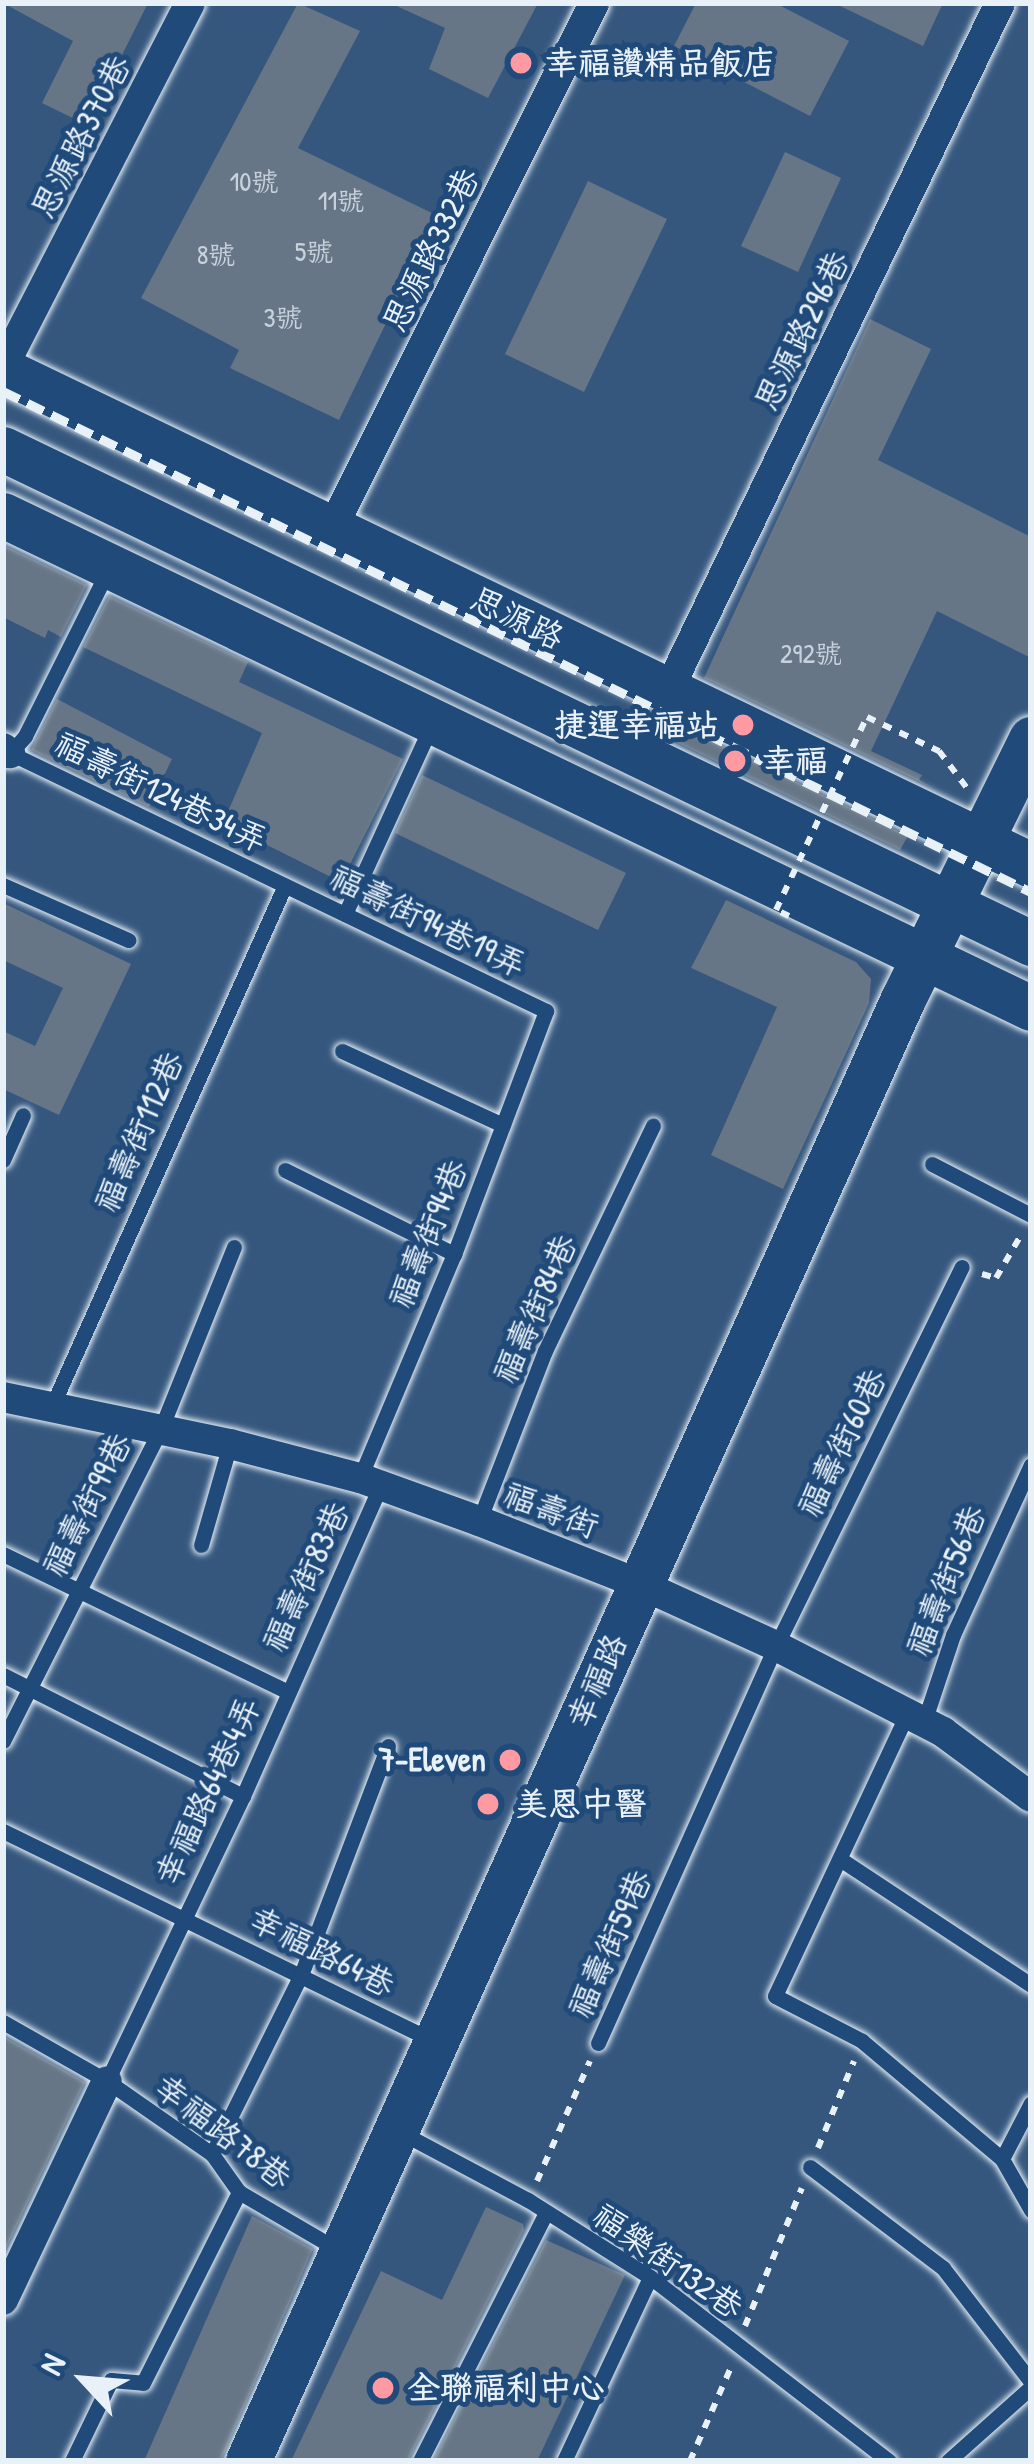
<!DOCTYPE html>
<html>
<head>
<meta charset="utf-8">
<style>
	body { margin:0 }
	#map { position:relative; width:1034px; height:2464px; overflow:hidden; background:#35577e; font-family:"Patrick Hand","LXGW WenKai TC",sans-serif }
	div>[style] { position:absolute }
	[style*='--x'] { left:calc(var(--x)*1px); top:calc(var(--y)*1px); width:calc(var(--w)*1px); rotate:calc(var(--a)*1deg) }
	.building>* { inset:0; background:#677687 }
	.path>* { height:6px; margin-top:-3px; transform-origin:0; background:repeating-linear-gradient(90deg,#e8f1f8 0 9px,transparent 0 18px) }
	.roads { filter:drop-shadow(0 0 3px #e8f1f8) drop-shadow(0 0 3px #e8f1f8) }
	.lane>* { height:15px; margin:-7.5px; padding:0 7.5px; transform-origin:7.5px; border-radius:7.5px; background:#1f4a7a }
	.street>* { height:30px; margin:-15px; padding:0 15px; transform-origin:15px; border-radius:15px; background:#1f4a7a }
	.secondary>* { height:45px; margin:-22.5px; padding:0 22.5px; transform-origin:22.5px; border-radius:22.5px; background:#1f4a7a }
	.rail>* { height:9px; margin-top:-4.5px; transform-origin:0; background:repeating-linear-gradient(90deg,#e8f1f8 0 18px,transparent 0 27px) }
	.path-bridge>* { height:6px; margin-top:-3px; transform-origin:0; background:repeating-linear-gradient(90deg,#e8f1f8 0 9px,transparent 0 18px) }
	.dots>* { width:33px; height:33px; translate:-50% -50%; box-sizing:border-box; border:6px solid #1f4a7a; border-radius:50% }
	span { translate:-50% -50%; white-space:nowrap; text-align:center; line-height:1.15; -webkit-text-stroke:10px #1f4a7a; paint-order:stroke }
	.number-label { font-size:27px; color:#c8d2dc }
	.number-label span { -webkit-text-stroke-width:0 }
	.poi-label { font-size:33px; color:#e8f1f8; font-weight:700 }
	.left { translate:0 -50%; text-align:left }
	.right { translate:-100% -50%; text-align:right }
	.street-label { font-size:33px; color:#e8f1f8 }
	.frame { position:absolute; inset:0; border:6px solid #e8f1f8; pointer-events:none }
	.north { position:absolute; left:24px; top:2320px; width:120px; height:120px; -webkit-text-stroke:9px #1f4a7a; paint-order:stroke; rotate:296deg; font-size:33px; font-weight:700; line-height:48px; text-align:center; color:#e8f1f8 }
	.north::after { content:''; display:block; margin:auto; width:42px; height:54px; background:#e8f1f8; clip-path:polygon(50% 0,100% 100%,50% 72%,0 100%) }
</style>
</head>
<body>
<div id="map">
	<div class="building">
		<div style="clip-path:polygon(3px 3px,148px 3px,87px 125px,42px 103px,73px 41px)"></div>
		<div style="clip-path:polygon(298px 3px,360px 31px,298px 148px,438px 216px,339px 420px,230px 368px,239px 350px,141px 298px)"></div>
		<div style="clip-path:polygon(390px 3px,538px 3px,488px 98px,429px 69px,445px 28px)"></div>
		<div style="clip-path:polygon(696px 3px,775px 3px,849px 41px,810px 116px,674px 46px)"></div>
		<div style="clip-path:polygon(834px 3px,943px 3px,923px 46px)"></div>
		<div style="clip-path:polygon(785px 152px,841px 178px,798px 272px,741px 246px)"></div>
		<div style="clip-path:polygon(588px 181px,667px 219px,584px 392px,505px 354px)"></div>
		<div style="clip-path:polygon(870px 319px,931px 349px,878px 460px,1031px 537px,1031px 658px,937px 611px,871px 751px,922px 775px,919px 780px,931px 787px,704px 678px)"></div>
		<div style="clip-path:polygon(3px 545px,87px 585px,61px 637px,48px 630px,45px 638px,3px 617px)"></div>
		<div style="clip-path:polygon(109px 596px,248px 662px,239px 682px,403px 759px,341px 882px,223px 823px,262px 733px,83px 647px)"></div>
		<div style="clip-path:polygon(57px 699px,172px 759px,149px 807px,31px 750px)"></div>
		<div style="clip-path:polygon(681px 726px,908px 836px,900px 850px,674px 741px)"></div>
		<div style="clip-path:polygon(422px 775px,626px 873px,598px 930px,395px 833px)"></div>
		<div style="clip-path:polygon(726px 900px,856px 962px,871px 979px,869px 1003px,783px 1189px,711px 1155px,777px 1007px,691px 968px)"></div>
		<div style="clip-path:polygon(3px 903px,131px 964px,59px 1115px,3px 1089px,3px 1031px,35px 1046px,63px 988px,3px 960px)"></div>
		<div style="clip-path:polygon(3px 2036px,85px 2082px,3px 2255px)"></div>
		<div style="clip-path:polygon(486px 2207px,523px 2224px,524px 2230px,408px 2461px,291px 2461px,381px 2271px,442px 2300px)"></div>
		<div style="clip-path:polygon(252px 2216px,313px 2249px,222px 2458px,144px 2461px)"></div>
		<div style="clip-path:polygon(546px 2240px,625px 2275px,537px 2461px,433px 2461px)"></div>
	</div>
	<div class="path">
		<div style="--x:867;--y:717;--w:80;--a:25.3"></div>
		<div style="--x:939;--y:751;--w:46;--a:52.9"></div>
		<div style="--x:982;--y:1274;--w:15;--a:16"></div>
		<div style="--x:996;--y:1278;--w:50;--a:-59.8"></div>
		<div style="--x:818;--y:2148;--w:94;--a:-67.5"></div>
		<div style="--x:537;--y:2181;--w:131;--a:-66.2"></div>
		<div style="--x:745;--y:2326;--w:149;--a:-67.6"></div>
		<div style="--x:690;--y:2461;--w:103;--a:-66.4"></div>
	</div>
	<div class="roads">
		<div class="lane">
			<div style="--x:10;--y:753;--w:595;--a:25.7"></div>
			<div style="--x:546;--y:1011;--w:260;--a:110.7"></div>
			<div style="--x:454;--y:1254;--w:243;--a:112.8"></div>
			<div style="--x:9;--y:754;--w:24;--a:-48"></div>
			<div style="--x:25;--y:736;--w:186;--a:-63.4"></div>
			<div style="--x:3;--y:885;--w:137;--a:23.7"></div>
			<div style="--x:345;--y:914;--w:207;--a:-65.4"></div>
			<div style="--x:342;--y:1051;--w:177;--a:24.7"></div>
			<div style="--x:3;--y:1160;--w:49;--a:-66"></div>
			<div style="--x:932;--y:1164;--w:111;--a:27.3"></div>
			<div style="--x:285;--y:1170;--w:189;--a:26.4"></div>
			<div style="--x:53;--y:1404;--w:568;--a:-65.91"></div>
			<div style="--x:479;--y:1521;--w:182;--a:-68.8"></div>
			<div style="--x:545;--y:1351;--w:250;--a:-64.4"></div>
			<div style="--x:201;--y:1545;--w:105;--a:-74"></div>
			<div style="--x:3;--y:1554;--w:314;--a:25.8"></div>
			<div style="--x:3;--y:1675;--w:269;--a:26.8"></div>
			<div style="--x:907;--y:1714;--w:311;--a:115.1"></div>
			<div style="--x:775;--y:1996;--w:98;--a:27.3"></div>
			<div style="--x:862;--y:2041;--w:183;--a:40.1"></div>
			<div style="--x:1002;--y:2159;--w:59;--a:60.4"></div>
			<div style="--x:924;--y:1722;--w:92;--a:-71.6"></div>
			<div style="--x:953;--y:1635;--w:187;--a:-65.4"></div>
			<div style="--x:3;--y:1741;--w:353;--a:-63.2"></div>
			<div style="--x:162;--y:1426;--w:193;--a:-68.1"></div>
			<div style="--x:3;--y:1831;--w:477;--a:26"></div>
			<div style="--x:840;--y:1859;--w:229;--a:33.4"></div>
			<div style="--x:3;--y:2022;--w:120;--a:29.6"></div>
			<div style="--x:107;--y:2081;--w:128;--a:34.8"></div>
			<div style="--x:212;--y:2154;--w:47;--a:54.6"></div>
			<div style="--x:239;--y:2192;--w:117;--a:30.3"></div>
			<div style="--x:598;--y:2043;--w:435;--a:-65.9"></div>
			<div style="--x:776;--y:1646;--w:422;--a:-63.9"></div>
			<div style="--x:107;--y:2081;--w:316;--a:-64.5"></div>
			<div style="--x:243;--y:1796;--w:338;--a:-66.1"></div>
			<div style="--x:400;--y:2132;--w:145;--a:28"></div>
			<div style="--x:528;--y:2200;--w:144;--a:32.3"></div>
			<div style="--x:650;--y:2277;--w:302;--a:37.6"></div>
			<div style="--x:212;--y:2154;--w:200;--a:-63.6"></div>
			<div style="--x:301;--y:1975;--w:245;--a:-69.2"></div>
			<div style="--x:1002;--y:2159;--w:63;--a:-62.6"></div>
			<div style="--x:810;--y:2167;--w:167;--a:37.2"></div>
			<div style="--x:943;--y:2268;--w:144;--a:52.3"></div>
			<div style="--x:72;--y:2461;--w:90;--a:-64.3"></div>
			<div style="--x:111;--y:2380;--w:32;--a:5"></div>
			<div style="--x:143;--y:2383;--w:214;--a:-63.3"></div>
			<div style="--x:420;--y:2461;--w:278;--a:-63.1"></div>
			<div style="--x:564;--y:2461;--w:203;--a:-64.9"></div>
			<div style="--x:948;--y:2461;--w:111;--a:-41.7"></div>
		</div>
		<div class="street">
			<div style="--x:3;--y:367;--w:409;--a:-62.8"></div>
			<div style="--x:332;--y:529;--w:588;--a:-63.52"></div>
			<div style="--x:668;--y:691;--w:764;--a:-64.24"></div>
			<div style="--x:3;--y:748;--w:9;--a:36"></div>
			<div style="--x:3;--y:1397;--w:232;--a:11.7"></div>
			<div style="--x:230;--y:1444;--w:134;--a:14.7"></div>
			<div style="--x:360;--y:1478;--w:127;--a:19.9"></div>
			<div style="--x:479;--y:1521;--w:173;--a:21.4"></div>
			<div style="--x:640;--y:1584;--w:149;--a:24.5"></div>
			<div style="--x:776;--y:1646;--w:188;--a:27.2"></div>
			<div style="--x:943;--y:1732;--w:109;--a:36.5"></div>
			<div style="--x:3;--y:2300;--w:242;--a:-64.6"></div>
		</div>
		<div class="secondary">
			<div style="--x:3;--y:370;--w:1141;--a:25.71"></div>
			<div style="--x:3;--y:449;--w:1141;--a:25.67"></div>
			<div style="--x:3;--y:515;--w:1140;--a:25.62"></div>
			<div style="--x:248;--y:2461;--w:1602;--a:-65.87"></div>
			<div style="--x:903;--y:999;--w:290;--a:-63.8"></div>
		</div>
	</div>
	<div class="rail">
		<div style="--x:3;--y:391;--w:1144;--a:25.98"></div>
	</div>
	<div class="path-bridge">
		<div style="--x:789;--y:916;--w:14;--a:-155"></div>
		<div style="--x:776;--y:910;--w:213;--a:-64.8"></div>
	</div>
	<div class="dots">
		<div style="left:521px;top:63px;background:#ff9aa2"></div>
		<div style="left:743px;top:725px;background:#ff9aa2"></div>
		<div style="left:735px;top:761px;background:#ff9aa2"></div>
		<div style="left:510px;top:1760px;background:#ff9aa2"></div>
		<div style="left:488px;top:1804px;background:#ff9aa2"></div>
		<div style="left:383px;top:2388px;background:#ff9aa2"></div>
	</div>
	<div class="number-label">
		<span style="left:254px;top:182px">10號</span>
		<span style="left:341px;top:201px">11號</span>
		<span style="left:314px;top:252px">5號</span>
		<span style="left:216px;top:255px">8號</span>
		<span style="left:283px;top:318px">3號</span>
		<span style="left:811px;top:654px">292號</span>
	</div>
	<div class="poi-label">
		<span class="left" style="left:545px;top:63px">幸福讚精品飯店</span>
		<span class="right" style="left:719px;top:725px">捷運幸福站</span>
		<span class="left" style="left:762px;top:761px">幸福</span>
		<span class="right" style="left:486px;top:1760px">7-Eleven</span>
		<span class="left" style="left:515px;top:1804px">美恩中醫</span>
		<span class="left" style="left:407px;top:2388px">全聯福利中心</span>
	</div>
	<div class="street-label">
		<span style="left:81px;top:137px;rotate:-63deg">思源路370巷</span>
		<span style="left:431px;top:250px;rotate:-64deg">思源路332巷</span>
		<span style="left:802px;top:331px;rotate:-64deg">思源路296巷</span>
		<span style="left:517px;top:618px;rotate:26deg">思源路</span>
		<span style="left:161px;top:792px;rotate:26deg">福壽街124巷34弄</span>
		<span style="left:428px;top:921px;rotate:26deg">福壽街94巷19弄</span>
		<span style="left:139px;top:1132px;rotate:-66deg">福壽街112巷</span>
		<span style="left:428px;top:1234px;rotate:-68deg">福壽街94巷</span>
		<span style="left:535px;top:1309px;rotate:-66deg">福壽街84巷</span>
		<span style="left:842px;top:1443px;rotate:-64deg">福壽街60巷</span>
		<span style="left:87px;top:1505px;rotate:-63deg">福壽街99巷</span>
		<span style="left:551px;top:1510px;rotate:21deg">福壽街</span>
		<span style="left:306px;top:1577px;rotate:-65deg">福壽街83巷</span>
		<span style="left:946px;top:1581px;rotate:-68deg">福壽街56巷</span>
		<span style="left:597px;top:1681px;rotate:-66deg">幸福路</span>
		<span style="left:208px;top:1791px;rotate:-65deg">幸福路64巷4弄</span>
		<span style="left:610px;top:1944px;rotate:-66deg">福壽街59巷</span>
		<span style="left:322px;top:1952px;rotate:27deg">幸福路64巷</span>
		<span style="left:223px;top:2132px;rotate:38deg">幸福路78巷</span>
		<span style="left:668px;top:2261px;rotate:35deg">福樂街132巷</span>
	</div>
	<div class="frame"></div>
	<div class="north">N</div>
</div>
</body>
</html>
